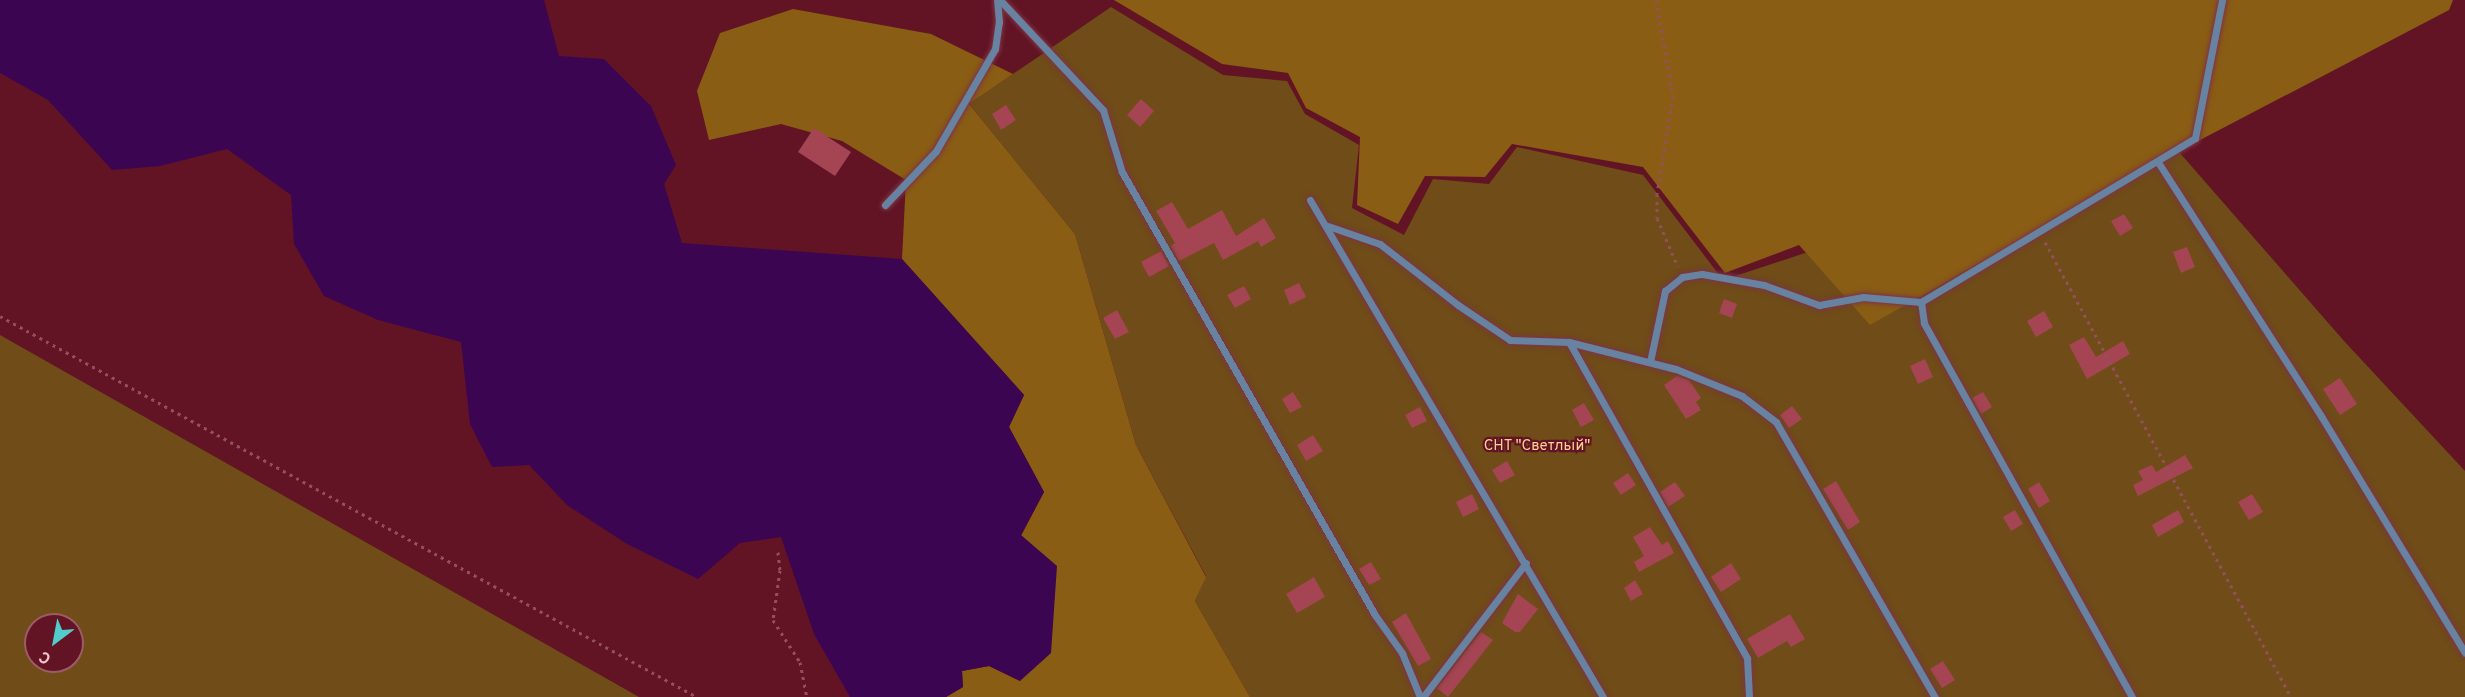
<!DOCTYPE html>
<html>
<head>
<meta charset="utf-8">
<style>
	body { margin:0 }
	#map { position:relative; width:2465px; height:697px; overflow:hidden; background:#621425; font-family:Overpass,sans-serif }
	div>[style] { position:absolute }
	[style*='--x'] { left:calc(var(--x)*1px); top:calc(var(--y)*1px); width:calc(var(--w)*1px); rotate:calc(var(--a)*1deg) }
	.green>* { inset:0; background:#6f4c18 }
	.forest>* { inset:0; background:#8a5d14 }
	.water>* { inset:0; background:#3c0551 }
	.building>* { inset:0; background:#a54553 }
	.path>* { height:3px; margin-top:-1.5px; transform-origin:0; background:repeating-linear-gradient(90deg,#93505c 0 3px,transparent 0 7.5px) }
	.roads { filter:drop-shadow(0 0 2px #7d3443) drop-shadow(0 0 2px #7d3443) }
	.lane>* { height:7px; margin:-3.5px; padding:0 3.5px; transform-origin:3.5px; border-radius:3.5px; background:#6882a2 }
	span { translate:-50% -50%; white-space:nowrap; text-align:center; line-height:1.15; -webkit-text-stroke:4.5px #621425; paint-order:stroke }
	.park-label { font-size:15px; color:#fecf92 }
	.north { position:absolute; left:24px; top:613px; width:60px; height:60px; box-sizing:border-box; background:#621425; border:2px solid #9d5b67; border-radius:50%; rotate:212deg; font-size:16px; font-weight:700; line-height:24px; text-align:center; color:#f6c6c9 }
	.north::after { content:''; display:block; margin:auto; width:21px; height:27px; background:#53cdcb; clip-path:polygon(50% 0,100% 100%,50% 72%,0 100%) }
</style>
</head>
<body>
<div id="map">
	<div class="green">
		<div style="clip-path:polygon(1111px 7px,1223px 75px,1287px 81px,1305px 114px,1359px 145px,1352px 208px,1404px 235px,1433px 179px,1489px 184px,1517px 147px,1643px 175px,1723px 280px,1805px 253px,1887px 261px,2166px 137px,2344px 341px,2465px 471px,2465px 697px,1250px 697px,1195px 601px,1206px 576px,1136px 445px,1075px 234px,969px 104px)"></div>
		<div style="clip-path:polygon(evenodd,0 335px,639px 697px,0 697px,0 335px,36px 625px,72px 625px,72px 661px,36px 661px,36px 625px)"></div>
	</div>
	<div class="forest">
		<div style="clip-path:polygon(1114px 0,2453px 0,2449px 10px,2158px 162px,1870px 325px,1799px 245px,1725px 273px,1643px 167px,1512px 144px,1485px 177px,1425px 176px,1398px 224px,1357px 205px,1360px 137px,1306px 108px,1288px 73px,1222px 64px)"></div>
		<div style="clip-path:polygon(793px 9px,931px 34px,1013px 74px,969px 104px,1075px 234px,1136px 445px,1206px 577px,1195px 601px,1250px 697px,946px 697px,963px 687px,962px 671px,989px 666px,1020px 681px,1021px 536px,1044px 492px,1009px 427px,1024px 395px,902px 259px,906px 180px,842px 141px,781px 124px,709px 140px,697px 91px,720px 33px)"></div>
	</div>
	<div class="water">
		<div style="clip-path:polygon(0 0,544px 0,559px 56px,604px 59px,651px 106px,676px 165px,664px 184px,682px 243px,902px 259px,1024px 395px,1009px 427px,1044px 492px,1021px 535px,1057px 566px,1051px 653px,1020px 681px,989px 666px,962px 671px,963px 687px,946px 697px,850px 697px,814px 634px,781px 537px,740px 543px,698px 579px,627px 544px,567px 505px,529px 465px,492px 467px,470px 424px,461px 342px,378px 320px,324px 296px,294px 244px,291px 195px,227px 149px,160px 166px,112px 170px,48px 100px,0 73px)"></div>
	</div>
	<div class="building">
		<div style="clip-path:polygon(1141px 99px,1154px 111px,1140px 127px,1127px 115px)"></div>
		<div style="clip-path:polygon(1006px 105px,1016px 120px,1001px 130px,992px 114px)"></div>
		<div style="clip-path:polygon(814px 128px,851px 152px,835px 176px,798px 152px)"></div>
		<div style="clip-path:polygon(1172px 202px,1188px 229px,1222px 210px,1236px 236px,1264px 218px,1276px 238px,1261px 247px,1258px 241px,1223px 260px,1214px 243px,1179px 261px,1171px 246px,1175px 243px,1156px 211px)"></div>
		<div style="clip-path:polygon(2124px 214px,2133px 228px,2120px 236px,2111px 221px)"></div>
		<div style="clip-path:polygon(2187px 247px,2195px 267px,2181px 273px,2173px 252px)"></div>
		<div style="clip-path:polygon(1161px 251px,1169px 266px,1149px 277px,1141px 262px)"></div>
		<div style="clip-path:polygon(1299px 283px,1306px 297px,1290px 305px,1284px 290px)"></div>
		<div style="clip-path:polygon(1244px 286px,1251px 299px,1235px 308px,1227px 295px)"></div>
		<div style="clip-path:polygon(1724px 299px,1737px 304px,1732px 318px,1719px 313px)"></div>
		<div style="clip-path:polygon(1117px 310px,1129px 332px,1115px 339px,1103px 318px)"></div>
		<div style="clip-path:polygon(2044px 311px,2053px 327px,2036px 337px,2027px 321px)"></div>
		<div style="clip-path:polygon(2084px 337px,2096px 357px,2123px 341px,2130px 354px,2087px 379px,2069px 345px)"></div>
		<div style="clip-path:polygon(1925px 359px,1933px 377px,1918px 384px,1910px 366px)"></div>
		<div style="clip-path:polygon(1677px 376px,1689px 380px,1701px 398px,1696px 402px,1701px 410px,1686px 419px,1664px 385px)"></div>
		<div style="clip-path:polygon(2340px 378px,2357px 404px,2340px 415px,2323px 389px)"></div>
		<div style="clip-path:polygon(1293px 392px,1302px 407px,1290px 413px,1282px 399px)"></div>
		<div style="clip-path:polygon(1983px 392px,1992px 407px,1981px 414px,1972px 398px)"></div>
		<div style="clip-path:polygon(1584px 403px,1594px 420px,1581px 427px,1572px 410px)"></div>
		<div style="clip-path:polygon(1792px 406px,1802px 419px,1789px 428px,1780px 415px)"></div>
		<div style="clip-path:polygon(1420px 407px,1427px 421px,1412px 428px,1405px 415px)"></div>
		<div style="clip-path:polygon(1313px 435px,1323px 451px,1306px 461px,1297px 445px)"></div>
		<div style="clip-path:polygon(2185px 455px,2193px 468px,2138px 496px,2133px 485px,2143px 480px,2138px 471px,2152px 465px,2156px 472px)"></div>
		<div style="clip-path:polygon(1507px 461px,1515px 475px,1500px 483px,1492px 470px)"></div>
		<div style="clip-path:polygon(1628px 473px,1636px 485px,1621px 495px,1613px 483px)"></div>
		<div style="clip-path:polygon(1836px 481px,1860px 522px,1848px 530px,1823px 489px)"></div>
		<div style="clip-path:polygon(1675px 482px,1685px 496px,1668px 507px,1660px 492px)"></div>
		<div style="clip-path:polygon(2039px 482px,2050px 501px,2039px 508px,2028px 489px)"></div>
		<div style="clip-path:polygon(1472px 494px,1479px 509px,1463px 517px,1456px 502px)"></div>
		<div style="clip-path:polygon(2252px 494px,2263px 512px,2249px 520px,2238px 502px)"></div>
		<div style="clip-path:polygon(2015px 510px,2023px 524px,2011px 531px,2003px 517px)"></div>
		<div style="clip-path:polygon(2178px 510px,2184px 522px,2158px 537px,2152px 525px)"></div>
		<div style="clip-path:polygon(1650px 527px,1662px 545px,1668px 541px,1674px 553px,1639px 572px,1634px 562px,1644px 556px,1633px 537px)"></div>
		<div style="clip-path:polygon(1371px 562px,1381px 579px,1369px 585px,1359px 569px)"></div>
		<div style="clip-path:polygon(1731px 563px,1741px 579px,1721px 592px,1711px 577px)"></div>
		<div style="clip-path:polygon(1314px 577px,1325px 597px,1297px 613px,1286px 594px)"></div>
		<div style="clip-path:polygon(1635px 580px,1643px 594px,1631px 601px,1624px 588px)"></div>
		<div style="clip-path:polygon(1518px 594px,1538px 609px,1520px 632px,1515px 632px,1502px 623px)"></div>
		<div style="clip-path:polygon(1406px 613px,1431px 659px,1418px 666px,1392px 622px)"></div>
		<div style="clip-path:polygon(1790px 614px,1805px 639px,1791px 647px,1787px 641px,1758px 658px,1747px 639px)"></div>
		<div style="clip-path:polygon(1481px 632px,1493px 640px,1448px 697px,1437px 688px)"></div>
		<div style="clip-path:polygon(1943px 661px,1955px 680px,1942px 688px,1930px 669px)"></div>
	</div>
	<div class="path">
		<div style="--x:1656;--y:0;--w:97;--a:80"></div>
		<div style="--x:1673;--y:96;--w:99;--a:99.3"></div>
		<div style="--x:1657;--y:194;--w:24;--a:90"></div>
		<div style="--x:1657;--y:218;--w:53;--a:66.8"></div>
		<div style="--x:2045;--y:242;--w:517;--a:61.6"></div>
		<div style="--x:0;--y:316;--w:794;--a:28.66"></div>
		<div style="--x:778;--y:552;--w:18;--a:84"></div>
		<div style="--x:780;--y:570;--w:50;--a:98"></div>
		<div style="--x:773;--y:620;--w:50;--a:57.3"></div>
		<div style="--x:800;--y:662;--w:36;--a:79"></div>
	</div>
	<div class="roads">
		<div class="lane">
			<div style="--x:1000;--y:0;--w:151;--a:46.9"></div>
			<div style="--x:1103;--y:110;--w:65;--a:73"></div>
			<div style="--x:1122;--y:172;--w:510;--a:60.27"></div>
			<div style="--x:1375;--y:615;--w:47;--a:54.6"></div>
			<div style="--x:1402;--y:653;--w:48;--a:67.8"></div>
			<div style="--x:2158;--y:162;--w:302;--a:57.3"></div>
			<div style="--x:2321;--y:416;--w:277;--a:58.7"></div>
			<div style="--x:1310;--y:200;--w:577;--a:59.48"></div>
			<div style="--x:885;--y:205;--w:74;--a:-46.6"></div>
			<div style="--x:936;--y:151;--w:118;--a:-60"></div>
			<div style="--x:995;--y:49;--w:27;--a:-82"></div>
			<div style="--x:999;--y:22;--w:22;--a:-95"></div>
			<div style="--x:1328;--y:226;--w:55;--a:19.1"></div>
			<div style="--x:1380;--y:244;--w:99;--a:38"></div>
			<div style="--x:1458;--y:305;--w:63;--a:33.9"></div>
			<div style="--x:1510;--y:340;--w:59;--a:1.9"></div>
			<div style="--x:1569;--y:342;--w:110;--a:14.2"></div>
			<div style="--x:1676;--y:369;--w:71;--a:22.2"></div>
			<div style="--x:1742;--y:396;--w:43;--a:37.4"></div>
			<div style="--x:1776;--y:422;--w:318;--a:60"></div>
			<div style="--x:1569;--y:342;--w:363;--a:60.6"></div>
			<div style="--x:1747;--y:658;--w:39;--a:87"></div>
			<div style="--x:1650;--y:362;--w:73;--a:-78.1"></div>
			<div style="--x:1665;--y:291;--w:22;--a:-39"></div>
			<div style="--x:1682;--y:277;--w:20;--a:-9"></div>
			<div style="--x:1702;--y:274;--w:63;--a:10.1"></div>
			<div style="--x:1764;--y:285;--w:59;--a:20"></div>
			<div style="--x:1819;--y:305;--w:45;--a:-10.3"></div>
			<div style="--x:1863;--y:297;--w:58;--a:4.9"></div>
			<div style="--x:1423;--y:697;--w:169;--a:-52.5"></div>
			<div style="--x:2132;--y:697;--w:428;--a:-119.1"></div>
			<div style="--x:1924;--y:323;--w:21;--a:-98"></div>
			<div style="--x:1921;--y:302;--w:319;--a:-30.9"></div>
			<div style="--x:2195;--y:138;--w:141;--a:-78.9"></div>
		</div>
	</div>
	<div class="park-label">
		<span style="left:1537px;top:447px">СНТ "Светлый"</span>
	</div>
	<div class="north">С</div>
</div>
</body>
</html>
